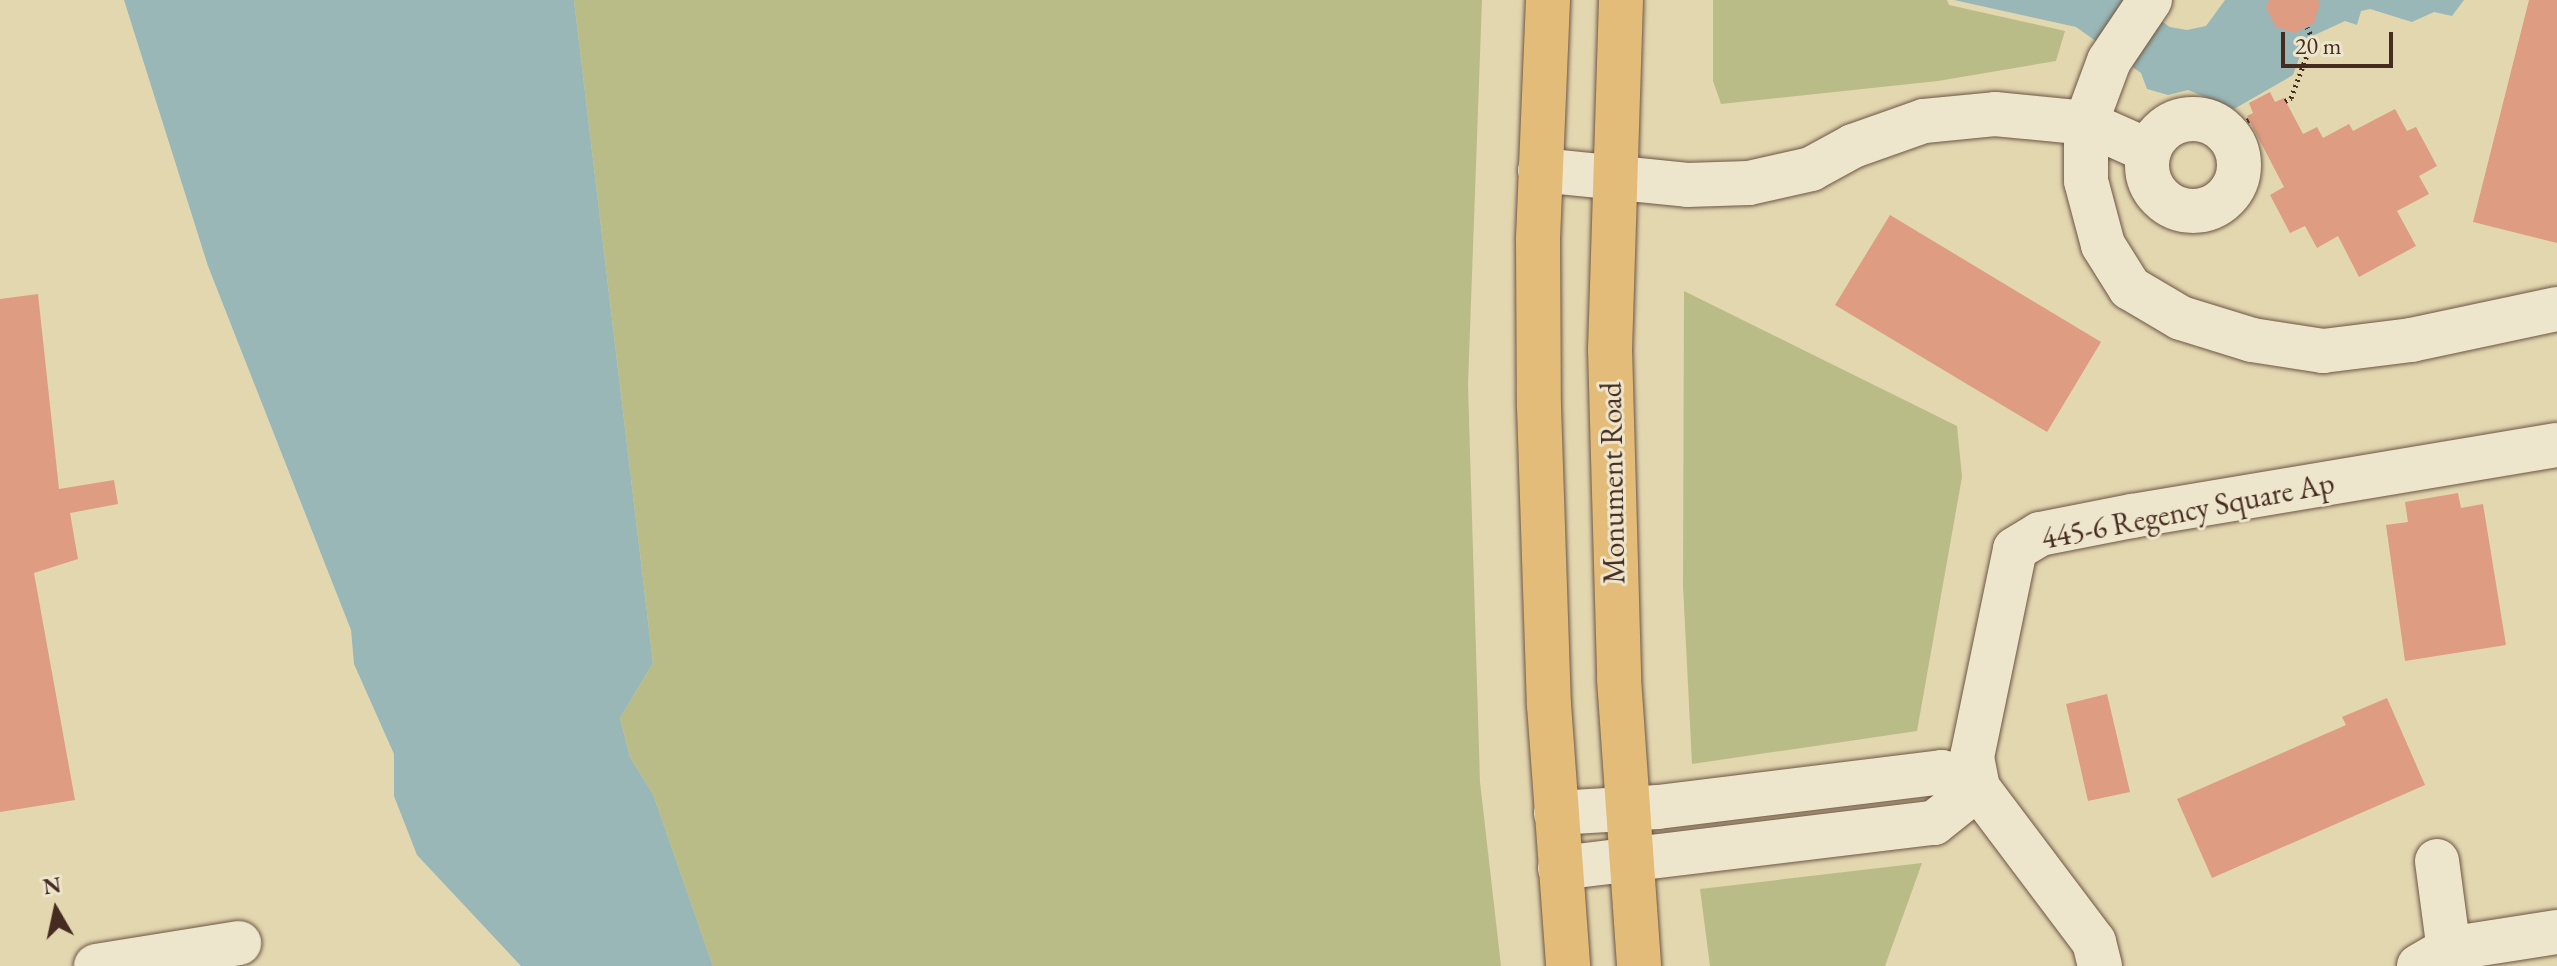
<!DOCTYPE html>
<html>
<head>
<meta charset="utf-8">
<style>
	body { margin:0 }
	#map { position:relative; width:2557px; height:966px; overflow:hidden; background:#e3d7b0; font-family:"EB Garamond",serif }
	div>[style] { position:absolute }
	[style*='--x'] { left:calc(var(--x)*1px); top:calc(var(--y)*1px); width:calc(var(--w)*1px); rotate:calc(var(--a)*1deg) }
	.green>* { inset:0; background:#babc87 }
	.water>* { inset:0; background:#99b7b6 }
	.building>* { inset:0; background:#de9c82 }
	.path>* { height:5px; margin-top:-2.5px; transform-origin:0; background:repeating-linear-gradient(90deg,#462b20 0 2px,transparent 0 6px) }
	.roads { filter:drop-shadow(0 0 2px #6d5644) drop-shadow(0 0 2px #6d5644) }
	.minor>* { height:44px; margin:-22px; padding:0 22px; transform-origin:22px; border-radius:22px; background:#ede5cc }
	.minor>.ring { margin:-22px; padding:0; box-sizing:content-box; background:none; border:44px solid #ede5cc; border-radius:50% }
	.major>* { height:44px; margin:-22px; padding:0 22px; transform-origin:22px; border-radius:22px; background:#e2bc78 }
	span { translate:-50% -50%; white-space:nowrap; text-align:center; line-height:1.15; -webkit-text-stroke:6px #ede5cc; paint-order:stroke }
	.street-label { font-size:30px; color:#462b20 }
	.north { position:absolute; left:16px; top:870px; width:80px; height:80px; -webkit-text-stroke:6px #ede5cc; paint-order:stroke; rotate:351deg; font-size:22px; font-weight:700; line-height:32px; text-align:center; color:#462b20 }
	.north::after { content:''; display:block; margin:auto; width:28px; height:36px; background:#462b20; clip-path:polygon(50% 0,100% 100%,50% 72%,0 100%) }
	.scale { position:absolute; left:2281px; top:32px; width:112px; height:36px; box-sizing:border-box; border:4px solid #462b20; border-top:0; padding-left:10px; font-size:24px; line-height:28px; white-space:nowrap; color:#462b20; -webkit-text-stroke:6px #ede5cc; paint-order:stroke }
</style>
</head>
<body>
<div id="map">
	<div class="green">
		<div style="clip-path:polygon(574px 0,1482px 0,1468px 385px,1480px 782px,1501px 966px,713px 966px,653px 794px,630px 757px,620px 718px,653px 663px)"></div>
		<div style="clip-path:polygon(1713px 0,1947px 0,1949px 5px,2065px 31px,2056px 61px,1938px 81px,1721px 104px,1713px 81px)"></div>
		<div style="clip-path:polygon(1684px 291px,1957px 426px,1962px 477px,1917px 731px,1692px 764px,1683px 586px)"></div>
		<div style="clip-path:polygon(1922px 863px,1885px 966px,1710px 966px,1700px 889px)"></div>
	</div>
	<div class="water">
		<div style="clip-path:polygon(124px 0,574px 0,653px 663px,620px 718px,630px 757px,653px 794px,713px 966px,521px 966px,417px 855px,394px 796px,394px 754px,354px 664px,351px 630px,208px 266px)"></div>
		<div style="clip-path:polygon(1954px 0,2132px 0,2170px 27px,2187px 30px,2206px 26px,2225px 0,2464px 0,2452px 16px,2434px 12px,2412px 22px,2370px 9px,2361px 11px,2357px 25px,2345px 21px,2306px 39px,2293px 75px,2234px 109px,2188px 90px,2168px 95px,2147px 89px,2141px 73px,2076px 27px)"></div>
	</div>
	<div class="building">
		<div style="clip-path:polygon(2269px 0,2318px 0,2320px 3px,2314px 23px,2295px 33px,2276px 27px,2266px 8px)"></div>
		<div style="clip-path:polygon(2529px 0,2557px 0,2557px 243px,2473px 222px)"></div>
		<div style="clip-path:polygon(2270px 92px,2275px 102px,2284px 98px,2303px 134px,2317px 127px,2323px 138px,2349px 124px,2353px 131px,2395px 109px,2407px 131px,2416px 127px,2437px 166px,2419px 176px,2429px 194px,2397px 211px,2416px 246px,2359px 277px,2338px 236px,2317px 248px,2305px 226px,2290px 233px,2270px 195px,2284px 187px,2247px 116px,2253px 113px,2249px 103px)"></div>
		<div style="clip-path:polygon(1890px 215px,2101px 342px,2047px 432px,1835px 305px)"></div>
		<div style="clip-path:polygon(38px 294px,59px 489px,114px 480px,118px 504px,70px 513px,78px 559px,34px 573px,75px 800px,0 812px,0 299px)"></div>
		<div style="clip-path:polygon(2458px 493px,2461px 508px,2483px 504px,2506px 645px,2405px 661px,2386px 525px,2408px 522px,2405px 502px)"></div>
		<div style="clip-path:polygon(2107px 694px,2130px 792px,2088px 801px,2066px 704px)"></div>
		<div style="clip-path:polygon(2387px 698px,2425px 785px,2212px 878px,2177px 799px,2346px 725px,2342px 717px)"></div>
	</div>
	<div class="path">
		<div style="--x:2285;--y:101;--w:7;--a:-27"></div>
		<div style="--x:2291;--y:98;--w:63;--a:-69.6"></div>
		<div style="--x:2313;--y:39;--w:13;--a:-117"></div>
		<div style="--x:2226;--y:132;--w:26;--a:-28"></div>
	</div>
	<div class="roads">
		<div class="minor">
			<div style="--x:2150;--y:0;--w:73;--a:123.9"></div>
			<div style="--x:2109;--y:61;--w:66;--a:110.4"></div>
			<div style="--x:2086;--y:123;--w:58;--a:90"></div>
			<div style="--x:2086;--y:181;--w:66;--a:75.1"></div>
			<div style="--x:2103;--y:245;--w:51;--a:57.9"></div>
			<div style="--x:2130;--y:288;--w:59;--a:30.5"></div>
			<div style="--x:2181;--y:318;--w:74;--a:17.2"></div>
			<div style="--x:2252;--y:340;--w:72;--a:8.8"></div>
			<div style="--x:2323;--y:351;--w:89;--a:-7.1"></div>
			<div style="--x:2411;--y:340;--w:149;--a:-12"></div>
			<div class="ring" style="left:2147px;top:119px;width:48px;height:48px"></div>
			<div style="--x:1540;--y:170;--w:148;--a:5.8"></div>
			<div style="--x:1687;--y:185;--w:62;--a:-1.8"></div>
			<div style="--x:1749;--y:183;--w:64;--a:-12.7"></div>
			<div style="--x:1811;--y:169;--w:48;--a:-28.7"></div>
			<div style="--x:1853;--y:146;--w:75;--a:-19.4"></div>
			<div style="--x:1924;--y:121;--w:71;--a:-5.6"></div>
			<div style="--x:1995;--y:114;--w:91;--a:5.6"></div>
			<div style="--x:2086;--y:123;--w:69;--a:24"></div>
			<div style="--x:1556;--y:813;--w:102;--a:-3.4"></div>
			<div style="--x:1658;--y:807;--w:286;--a:-7"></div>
			<div style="--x:1942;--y:772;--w:39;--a:24"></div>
			<div style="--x:2437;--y:861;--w:106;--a:82.4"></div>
			<div style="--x:1560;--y:868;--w:377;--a:-6.9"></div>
			<div style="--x:1934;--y:823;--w:56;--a:-38.5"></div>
			<div style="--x:96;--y:966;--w:145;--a:-9.1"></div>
			<div style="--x:2100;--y:966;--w:25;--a:-104"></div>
			<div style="--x:2094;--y:942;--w:193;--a:-127"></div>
			<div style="--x:1978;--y:788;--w:32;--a:-101"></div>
			<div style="--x:1972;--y:757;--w:212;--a:-78.3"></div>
			<div style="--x:2015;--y:549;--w:29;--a:-31"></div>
			<div style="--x:2040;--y:534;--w:94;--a:-11.1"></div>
			<div style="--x:2132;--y:516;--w:431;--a:-9.5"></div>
			<div style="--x:2419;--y:966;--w:34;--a:-30"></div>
			<div style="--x:2448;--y:949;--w:110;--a:-8.9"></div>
		</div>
		<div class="major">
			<div style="--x:1548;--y:0;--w:238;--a:92.4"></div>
			<div style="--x:1538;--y:238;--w:169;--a:89.7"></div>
			<div style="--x:1539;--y:407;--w:298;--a:88.1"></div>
			<div style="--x:1549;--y:705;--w:262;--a:85.8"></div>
			<div style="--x:1621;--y:0;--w:349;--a:91.8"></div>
			<div style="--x:1610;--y:349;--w:330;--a:88.4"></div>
			<div style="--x:1619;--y:679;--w:288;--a:86"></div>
		</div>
	</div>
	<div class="street-label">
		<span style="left:1613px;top:483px;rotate:-91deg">Monument Road</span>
		<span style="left:2188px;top:511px;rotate:-11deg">445-6 Regency Square Ap</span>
	</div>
	<div class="north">N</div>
	<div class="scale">20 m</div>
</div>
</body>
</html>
